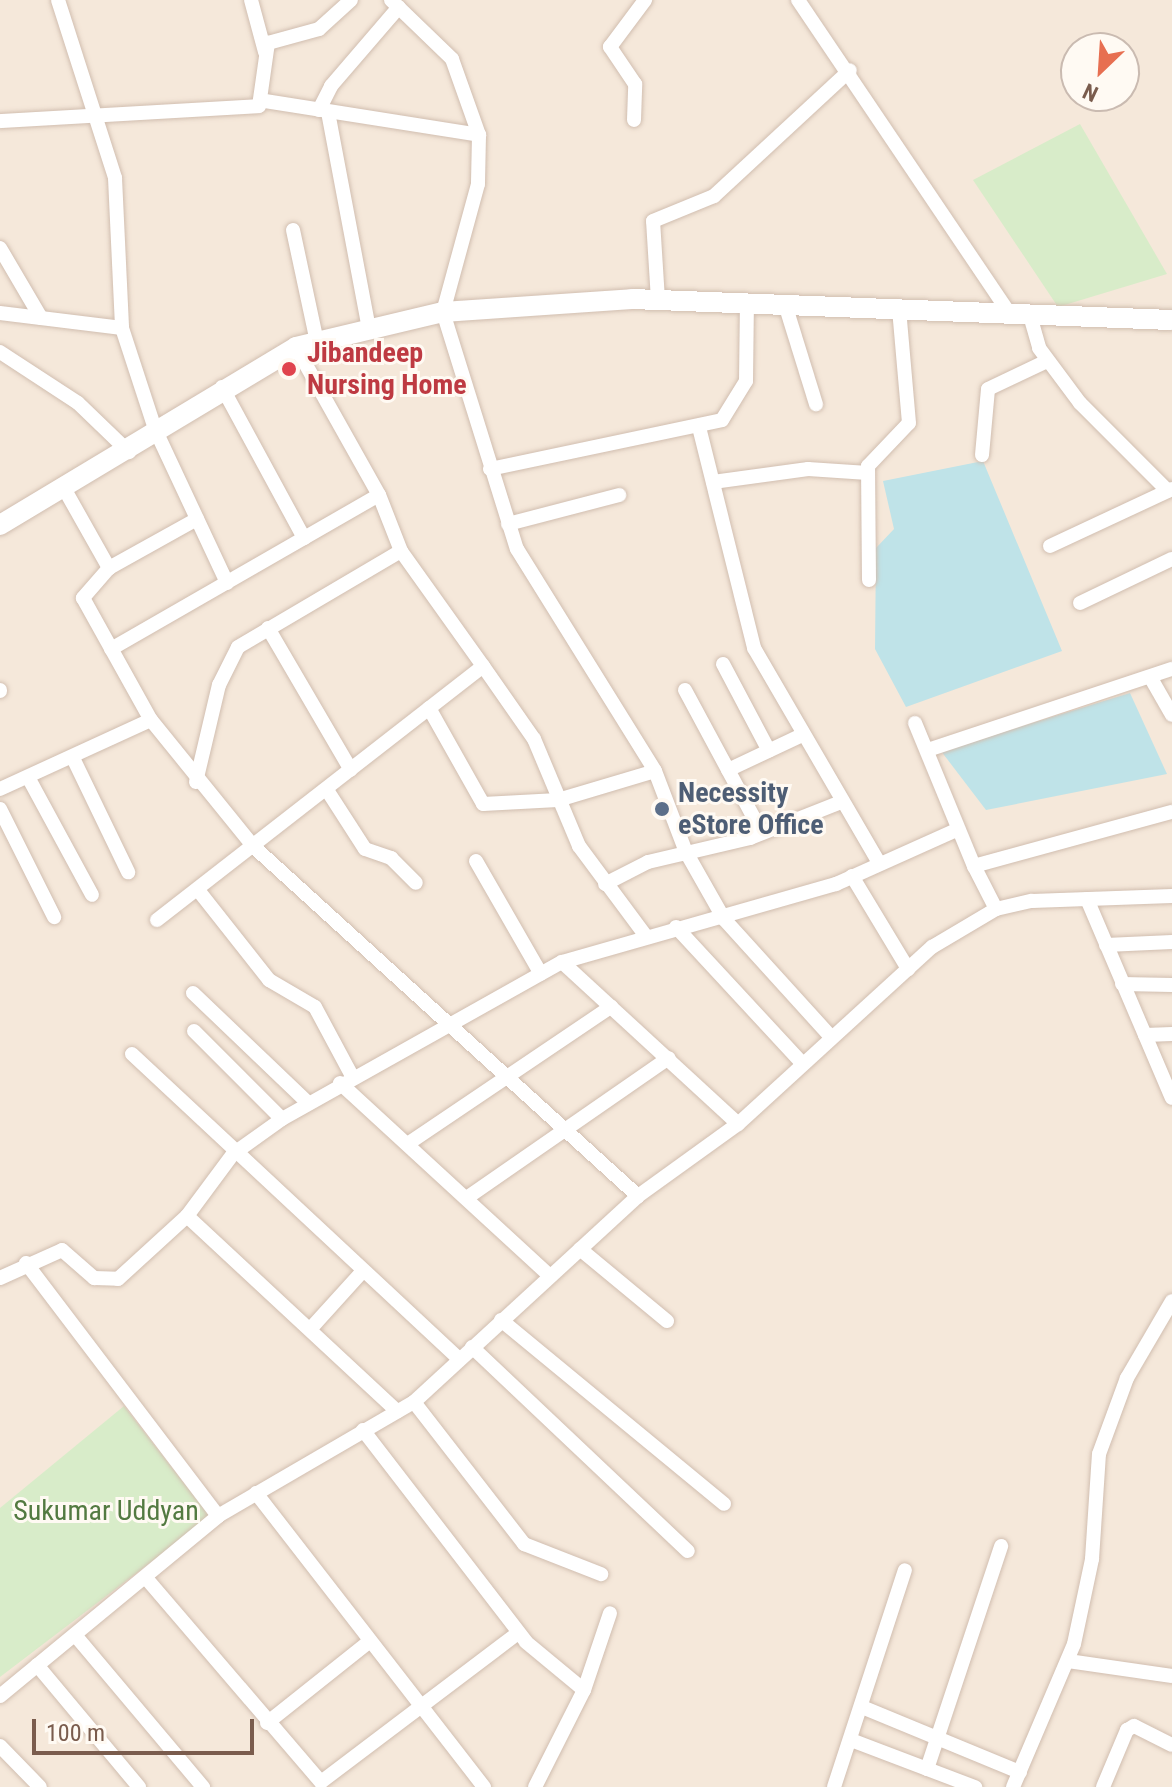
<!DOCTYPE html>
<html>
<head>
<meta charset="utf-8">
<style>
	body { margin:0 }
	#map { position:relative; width:1172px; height:1787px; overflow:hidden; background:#fdf6ec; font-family:"Roboto Condensed",sans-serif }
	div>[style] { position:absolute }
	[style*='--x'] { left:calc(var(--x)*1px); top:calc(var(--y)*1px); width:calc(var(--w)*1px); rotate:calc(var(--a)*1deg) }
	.residential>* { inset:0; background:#f5e8da }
	.green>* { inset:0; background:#d8ecc9 }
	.water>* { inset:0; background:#bfe3e8 }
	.roads { filter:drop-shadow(0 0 2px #d1beb0) drop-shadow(0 0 2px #d1beb0) }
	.street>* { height:14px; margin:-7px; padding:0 7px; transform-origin:7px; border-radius:7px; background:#fff }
	.secondary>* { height:20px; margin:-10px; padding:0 10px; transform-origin:10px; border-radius:10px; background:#fff }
	.dots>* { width:22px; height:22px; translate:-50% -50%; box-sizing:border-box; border:4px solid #fffaf3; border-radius:50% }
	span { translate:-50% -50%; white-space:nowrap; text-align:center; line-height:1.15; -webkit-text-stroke:6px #fffaf3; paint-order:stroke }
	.health-label { font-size:28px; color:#be3a42; font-weight:700 }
	.left { translate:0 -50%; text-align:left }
	.service-label { font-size:28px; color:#4e5e75; font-weight:700 }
	.park-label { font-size:28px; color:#537a41 }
	.north { position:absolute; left:1060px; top:32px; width:80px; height:80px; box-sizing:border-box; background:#fffaf3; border:2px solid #cabbb1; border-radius:50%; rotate:205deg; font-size:22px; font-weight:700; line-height:32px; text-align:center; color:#7a5c4d }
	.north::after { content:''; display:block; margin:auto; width:28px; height:36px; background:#e76f51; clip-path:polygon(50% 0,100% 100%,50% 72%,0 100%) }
	.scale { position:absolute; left:32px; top:1719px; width:222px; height:36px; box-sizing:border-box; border:4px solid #7a5c4d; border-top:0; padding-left:10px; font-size:24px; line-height:28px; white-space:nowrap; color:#7a5c4d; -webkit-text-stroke:6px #fffaf3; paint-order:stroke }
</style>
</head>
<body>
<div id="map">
	<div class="residential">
		<div style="clip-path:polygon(evenodd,0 0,1172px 0,1172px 1787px,0 1787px,0 0,1076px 48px,1124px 48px,1124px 96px,1076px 96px,1076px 48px)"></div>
	</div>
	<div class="green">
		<div style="clip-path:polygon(1080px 124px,1167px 274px,1058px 307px,973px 180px)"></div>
		<div style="clip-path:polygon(124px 1406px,210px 1517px,0 1677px,0 1508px)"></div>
	</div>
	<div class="water">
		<div style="clip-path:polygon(983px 461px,1062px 651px,906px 707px,875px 649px,876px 548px,894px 529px,883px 481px)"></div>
		<div style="clip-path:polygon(1130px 693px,1167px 774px,986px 810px,941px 751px)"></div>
	</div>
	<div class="roads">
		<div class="street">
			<div style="--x:58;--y:0;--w:187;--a:72.2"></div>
			<div style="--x:115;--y:178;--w:150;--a:87.3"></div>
			<div style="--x:122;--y:328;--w:106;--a:71.9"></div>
			<div style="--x:155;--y:429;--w:170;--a:64.9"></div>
			<div style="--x:251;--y:0;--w:54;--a:74.9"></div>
			<div style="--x:391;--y:0;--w:85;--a:44"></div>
			<div style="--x:452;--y:59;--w:81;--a:70.4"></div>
			<div style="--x:479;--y:135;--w:49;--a:91.2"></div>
			<div style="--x:478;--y:184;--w:133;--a:105.3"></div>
			<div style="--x:443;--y:312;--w:248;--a:72.7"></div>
			<div style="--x:517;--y:549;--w:261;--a:58.1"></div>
			<div style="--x:655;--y:771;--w:87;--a:69.1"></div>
			<div style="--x:686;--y:852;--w:77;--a:60.4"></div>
			<div style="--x:724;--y:919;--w:158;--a:47.8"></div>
			<div style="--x:798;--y:0;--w:375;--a:56"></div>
			<div style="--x:265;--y:101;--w:217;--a:9"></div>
			<div style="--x:319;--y:110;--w:27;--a:-63"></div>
			<div style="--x:331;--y:86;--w:104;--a:-49.3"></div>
			<div style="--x:328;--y:112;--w:222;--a:79.3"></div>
			<div style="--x:634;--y:120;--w:36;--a:-88"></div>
			<div style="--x:635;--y:84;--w:45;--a:-124"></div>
			<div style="--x:610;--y:47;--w:59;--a:-53.3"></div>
			<div style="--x:0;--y:121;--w:259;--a:-3.3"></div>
			<div style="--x:259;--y:106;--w:64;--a:-81.9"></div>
			<div style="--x:268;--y:43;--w:53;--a:-15.4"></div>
			<div style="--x:319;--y:29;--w:43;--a:-42.2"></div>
			<div style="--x:293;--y:230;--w:115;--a:77.9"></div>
			<div style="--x:0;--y:248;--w:81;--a:59.6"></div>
			<div style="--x:658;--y:300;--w:79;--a:-93.6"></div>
			<div style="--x:653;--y:221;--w:66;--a:-22.3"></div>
			<div style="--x:714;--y:196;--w:185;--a:-42.8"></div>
			<div style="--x:785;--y:304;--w:105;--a:72.8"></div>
			<div style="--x:1029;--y:312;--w:37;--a:74"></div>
			<div style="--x:1039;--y:348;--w:69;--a:53.3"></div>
			<div style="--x:1080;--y:403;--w:124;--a:45"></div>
			<div style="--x:0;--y:313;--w:123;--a:7"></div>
			<div style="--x:0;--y:352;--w:93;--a:33.2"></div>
			<div style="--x:78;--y:403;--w:71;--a:43.9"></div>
			<div style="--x:222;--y:387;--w:172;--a:61.5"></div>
			<div style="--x:699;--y:427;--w:228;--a:76"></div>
			<div style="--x:754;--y:648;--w:249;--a:59.8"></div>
			<div style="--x:982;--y:455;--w:66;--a:-84.8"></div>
			<div style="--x:988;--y:389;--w:65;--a:-25.4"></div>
			<div style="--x:490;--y:469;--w:237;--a:-11.9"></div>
			<div style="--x:722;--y:420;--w:46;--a:-58.4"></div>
			<div style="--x:746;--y:381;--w:79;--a:-89.3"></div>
			<div style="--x:713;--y:482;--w:96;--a:-7.8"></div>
			<div style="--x:808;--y:469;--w:60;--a:3.8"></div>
			<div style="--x:65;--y:490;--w:90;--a:60.6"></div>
			<div style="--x:197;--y:519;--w:101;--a:150.9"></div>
			<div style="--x:109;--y:568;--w:40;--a:131"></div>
			<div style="--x:83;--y:598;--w:140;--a:60.9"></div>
			<div style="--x:151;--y:720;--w:164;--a:51"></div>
			<div style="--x:254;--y:847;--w:519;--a:42.27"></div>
			<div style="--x:508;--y:524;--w:115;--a:-14.6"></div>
			<div style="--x:1050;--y:546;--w:135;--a:-25"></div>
			<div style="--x:869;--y:580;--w:114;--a:-90.5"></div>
			<div style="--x:868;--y:466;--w:59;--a:-46.4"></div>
			<div style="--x:909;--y:423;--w:115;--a:-95"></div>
			<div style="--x:1080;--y:603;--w:102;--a:-25.6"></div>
			<div style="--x:268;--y:628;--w:164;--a:59.7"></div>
			<div style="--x:111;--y:649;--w:309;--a:-29.9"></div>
			<div style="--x:723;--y:664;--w:98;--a:62.1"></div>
			<div style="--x:483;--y:666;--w:89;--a:55.1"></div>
			<div style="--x:534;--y:739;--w:116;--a:67.2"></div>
			<div style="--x:579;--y:846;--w:111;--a:53.4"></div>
			<div style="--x:1152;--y:680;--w:40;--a:60.3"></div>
			<div style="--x:0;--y:690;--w:1;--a:90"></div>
			<div style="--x:685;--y:690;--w:162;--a:61.7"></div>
			<div style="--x:429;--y:708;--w:110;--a:60.6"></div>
			<div style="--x:483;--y:804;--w:75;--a:-3.1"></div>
			<div style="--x:558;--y:800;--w:101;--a:-16.6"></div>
			<div style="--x:915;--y:723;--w:155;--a:67.6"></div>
			<div style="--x:928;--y:750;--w:257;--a:-18.4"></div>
			<div style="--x:73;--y:758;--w:127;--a:64.2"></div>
			<div style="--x:728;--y:770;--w:80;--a:-25.3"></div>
			<div style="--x:28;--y:777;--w:134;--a:61.5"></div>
			<div style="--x:196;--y:782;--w:100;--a:-76.7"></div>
			<div style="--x:219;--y:685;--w:42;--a:-63.4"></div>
			<div style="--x:238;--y:647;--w:189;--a:-30.5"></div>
			<div style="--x:0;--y:789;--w:166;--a:-24.6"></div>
			<div style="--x:327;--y:790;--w:70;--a:57.2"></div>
			<div style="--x:365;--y:849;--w:28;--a:19"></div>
			<div style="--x:391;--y:858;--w:35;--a:45"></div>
			<div style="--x:0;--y:809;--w:121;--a:63.4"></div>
			<div style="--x:476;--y:861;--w:130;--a:60.1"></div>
			<div style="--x:852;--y:876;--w:109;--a:58.9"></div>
			<div style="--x:605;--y:884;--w:48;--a:-27.1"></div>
			<div style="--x:648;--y:862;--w:105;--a:-13.2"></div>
			<div style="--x:750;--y:838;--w:98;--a:-21.6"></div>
			<div style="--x:198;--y:890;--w:115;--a:51.7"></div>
			<div style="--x:269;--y:980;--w:53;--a:30.4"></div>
			<div style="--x:315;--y:1007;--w:78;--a:61.8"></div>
			<div style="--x:1087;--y:899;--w:216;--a:66.9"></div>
			<div style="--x:996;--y:909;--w:48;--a:-117.1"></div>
			<div style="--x:974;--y:866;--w:205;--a:-15.3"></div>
			<div style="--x:157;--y:920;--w:413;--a:-37.9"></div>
			<div style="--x:483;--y:666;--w:141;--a:-125.5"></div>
			<div style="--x:401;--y:551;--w:60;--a:-111.4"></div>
			<div style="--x:379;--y:495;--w:170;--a:-119.3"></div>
			<div style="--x:676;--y:927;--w:185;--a:47.2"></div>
			<div style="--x:1106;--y:945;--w:66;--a:-2.6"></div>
			<div style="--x:562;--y:962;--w:239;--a:42.6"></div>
			<div style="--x:1122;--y:984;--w:50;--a:1.1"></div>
			<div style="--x:193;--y:993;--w:159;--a:43.7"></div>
			<div style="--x:194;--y:1031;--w:124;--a:45"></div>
			<div style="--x:1145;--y:1035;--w:27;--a:-2"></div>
			<div style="--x:132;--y:1054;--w:447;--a:43"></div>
			<div style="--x:340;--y:1083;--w:285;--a:42.6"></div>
			<div style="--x:409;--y:1143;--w:244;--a:-34"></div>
			<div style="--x:468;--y:1197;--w:244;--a:-34.7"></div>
			<div style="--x:187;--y:1216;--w:77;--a:-53.4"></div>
			<div style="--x:233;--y:1154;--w:60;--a:-35.5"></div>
			<div style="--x:282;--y:1119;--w:321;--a:-29.3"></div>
			<div style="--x:562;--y:962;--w:285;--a:-15.9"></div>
			<div style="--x:836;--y:884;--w:132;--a:-24.2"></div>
			<div style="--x:580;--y:1249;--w:113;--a:39.6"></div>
			<div style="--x:26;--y:1263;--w:318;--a:52.8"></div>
			<div style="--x:0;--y:1278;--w:68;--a:-24.3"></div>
			<div style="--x:62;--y:1250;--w:43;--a:41.2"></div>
			<div style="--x:94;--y:1278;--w:24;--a:2"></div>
			<div style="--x:118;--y:1279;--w:93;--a:-42.4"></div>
			<div style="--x:187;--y:1216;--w:287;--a:42.9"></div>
			<div style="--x:501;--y:1320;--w:289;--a:39.5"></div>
			<div style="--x:313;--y:1326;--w:72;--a:-47.8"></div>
			<div style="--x:472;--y:1347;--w:297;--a:43.4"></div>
			<div style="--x:414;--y:1402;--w:180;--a:52.2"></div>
			<div style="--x:524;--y:1544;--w:83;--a:21.3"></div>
			<div style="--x:363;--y:1430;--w:267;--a:52.4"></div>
			<div style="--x:526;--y:1642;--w:75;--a:39.6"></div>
			<div style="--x:256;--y:1493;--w:372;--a:52.2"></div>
			<div style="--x:146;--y:1578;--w:269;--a:49.4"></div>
			<div style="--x:321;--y:1782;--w:247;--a:-37.1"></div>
			<div style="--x:75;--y:1635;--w:199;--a:49.9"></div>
			<div style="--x:1068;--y:1661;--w:105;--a:8.2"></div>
			<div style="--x:37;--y:1665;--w:159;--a:50.1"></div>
			<div style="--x:0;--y:1696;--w:283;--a:-39.5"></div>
			<div style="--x:218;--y:1516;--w:227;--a:-30.2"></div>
			<div style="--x:414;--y:1402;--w:304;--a:-42.6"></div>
			<div style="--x:638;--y:1196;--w:123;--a:-35.8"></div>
			<div style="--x:738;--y:1124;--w:263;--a:-42.4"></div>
			<div style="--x:932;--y:947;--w:74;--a:-30.7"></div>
			<div style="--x:996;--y:909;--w:37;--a:-13"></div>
			<div style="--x:1032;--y:901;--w:140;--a:-2"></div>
			<div style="--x:862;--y:1707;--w:171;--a:22.4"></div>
			<div style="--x:267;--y:1723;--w:130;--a:-38.5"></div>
			<div style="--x:851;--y:1740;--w:133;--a:20.8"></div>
			<div style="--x:0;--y:1746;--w:57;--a:45.7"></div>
			<div style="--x:927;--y:1769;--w:235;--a:-71.6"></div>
			<div style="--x:535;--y:1787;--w:109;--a:-63.2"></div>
			<div style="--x:584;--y:1690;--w:81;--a:-71.3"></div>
			<div style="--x:834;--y:1787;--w:228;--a:-71.9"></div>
			<div style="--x:1013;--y:1787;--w:155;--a:-66.9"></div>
			<div style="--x:1074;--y:1644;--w:87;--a:-78"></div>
			<div style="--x:1092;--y:1559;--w:105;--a:-86.2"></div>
			<div style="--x:1099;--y:1454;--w:81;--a:-69.8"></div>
			<div style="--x:1127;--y:1378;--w:89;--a:-59.7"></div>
			<div style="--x:1103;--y:1787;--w:62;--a:-67.2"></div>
			<div style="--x:1127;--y:1730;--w:8;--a:-30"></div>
			<div style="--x:1134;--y:1726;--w:42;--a:26.6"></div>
		</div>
		<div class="secondary">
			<div style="--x:0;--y:525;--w:345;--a:-31"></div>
			<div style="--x:296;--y:347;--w:151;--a:-13.4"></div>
			<div style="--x:443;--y:312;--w:189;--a:-3.9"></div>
			<div style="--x:632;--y:299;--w:540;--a:2.23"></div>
		</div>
	</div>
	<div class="dots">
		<div style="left:289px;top:369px;background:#e0444e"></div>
		<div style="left:662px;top:809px;background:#5c6f8a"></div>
	</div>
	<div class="health-label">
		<span class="left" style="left:307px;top:369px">Jibandeep<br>Nursing Home</span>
	</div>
	<div class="service-label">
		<span class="left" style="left:678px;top:809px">Necessity<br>eStore Office</span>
	</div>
	<div class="park-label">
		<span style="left:106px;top:1511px">Sukumar Uddyan</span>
	</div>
	<div class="north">N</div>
	<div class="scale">100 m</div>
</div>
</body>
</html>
